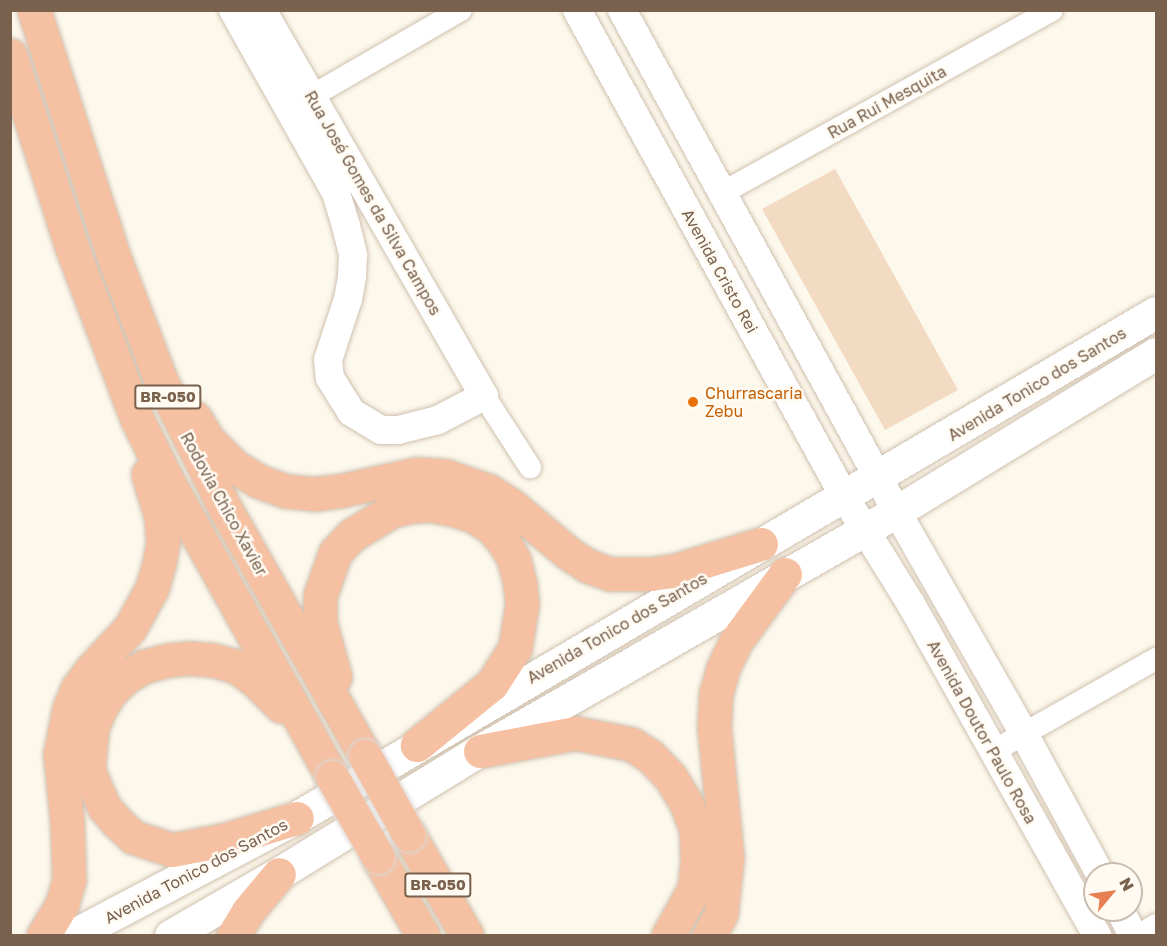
<!DOCTYPE html>
<html>
<head>
<meta charset="utf-8">
<style>
	body { margin:0 }
	#map { position:relative; width:1167px; height:946px; overflow:hidden; background:#fdf8ec; font-family:"Golos Text",sans-serif }
	div>[style] { position:absolute }
	[style*='--x'] { left:calc(var(--x)*1px); top:calc(var(--y)*1px); width:calc(var(--w)*1px); rotate:calc(var(--a)*1deg) }
	.building>* { inset:0; background:#f3dac3 }
	.roads { filter:drop-shadow(0 0 2px #d0c1b0) drop-shadow(0 0 2px #d0c1b0) }
	.minor>* { height:22px; margin:-11px; padding:0 11px; transform-origin:11px; border-radius:11px; background:#fff }
	.tertiary>* { height:28px; margin:-14px; padding:0 14px; transform-origin:14px; border-radius:14px; background:#fff }
	.secondary>* { height:32px; margin:-16px; padding:0 16px; transform-origin:16px; border-radius:16px; background:#fff }
	.motorway>* { height:33px; margin:-16.5px; padding:0 16.5px; transform-origin:16.5px; border-radius:16.5px; background:#f6c1a3 }
	.bridges { filter:drop-shadow(0 0 2px #dcd6d1) drop-shadow(0 0 2px #dcd6d1) }
	.motorway-bridge>* { height:33px; margin:-16.5px; padding:0 16.5px; transform-origin:16.5px; border-radius:16.5px; background:#f6c1a3 }
	.dots>* { width:16px; height:16px; translate:-50% -50%; box-sizing:border-box; border:3px solid #fffbf3; border-radius:50% }
	span { translate:-50% -50%; white-space:nowrap; text-align:center; line-height:1.15; -webkit-text-stroke:5px #fffbf3; paint-order:stroke }
	.shield-label span { padding:2px 4px; background:#fffbf3; border:2px solid; border-radius:4px; -webkit-text-stroke-width:0 }
	.shield-label { font-size:15px; color:#79614d; font-weight:700 }
	.street-label { font-size:16px; color:#79614d }
	.food-label { font-size:16px; color:#c56008 }
	.left { translate:0 -50%; text-align:left }
	.frame { position:absolute; inset:0; border:12px solid #79614d; pointer-events:none }
	.north { position:absolute; left:1083px; top:862px; width:60px; height:60px; box-sizing:border-box; background:#fffbf3; border:2px solid #c9bdb1; border-radius:50%; rotate:61deg; font-size:16px; font-weight:700; line-height:24px; text-align:center; color:#79614d }
	.north::after { content:''; display:block; margin:auto; width:21px; height:27px; background:#e68052; clip-path:polygon(50% 0,100% 100%,50% 72%,0 100%) }
</style>
</head>
<body>
<div id="map">
	<div class="building">
		<div style="clip-path:polygon(835px 169px,958px 390px,885px 430px,762px 209px)"></div>
	</div>
	<div class="roads">
		<div class="minor">
			<div style="--x:298;--y:104;--w:188;--a:-30"></div>
			<div style="--x:722;--y:193;--w:377;--a:-29"></div>
			<div style="--x:484;--y:396;--w:85;--a:57.1"></div>
			<div style="--x:992;--y:752;--w:189;--a:-29.6"></div>
			<div style="--x:1138;--y:936;--w:21;--a:-31"></div>
		</div>
		<div class="tertiary">
			<div style="--x:233;--y:10;--w:210;--a:60.6"></div>
			<div style="--x:336;--y:193;--w:34;--a:73"></div>
			<div style="--x:346;--y:226;--w:30;--a:76"></div>
			<div style="--x:353;--y:255;--w:22;--a:93"></div>
			<div style="--x:352;--y:277;--w:22;--a:100"></div>
			<div style="--x:348;--y:299;--w:64;--a:108.2"></div>
			<div style="--x:328;--y:360;--w:18;--a:84"></div>
			<div style="--x:330;--y:378;--w:40;--a:58"></div>
			<div style="--x:351;--y:412;--w:35;--a:31"></div>
			<div style="--x:381;--y:430;--w:17;--a:0"></div>
			<div style="--x:398;--y:430;--w:41;--a:-14"></div>
			<div style="--x:438;--y:420;--w:52;--a:-27.6"></div>
			<div style="--x:484;--y:396;--w:445;--a:-119.9"></div>
			<div style="--x:577;--y:10;--w:555;--a:61.22"></div>
			<div style="--x:844;--y:496;--w:127;--a:58.2"></div>
			<div style="--x:911;--y:604;--w:381;--a:60.7"></div>
			<div style="--x:622;--y:10;--w:572;--a:61.29"></div>
			<div style="--x:897;--y:512;--w:256;--a:60.2"></div>
			<div style="--x:1024;--y:734;--w:159;--a:61.5"></div>
			<div style="--x:1120;--y:910;--w:29;--a:63"></div>
		</div>
		<div class="secondary">
			<div style="--x:73;--y:936;--w:253;--a:-27.8"></div>
			<div style="--x:297;--y:818;--w:996;--a:-30.45"></div>
			<div style="--x:171;--y:936;--w:125;--a:-29.9"></div>
			<div style="--x:279;--y:874;--w:236;--a:-31.5"></div>
			<div style="--x:480;--y:751;--w:481;--a:-29.8"></div>
			<div style="--x:897;--y:512;--w:303;--a:-31.4"></div>
		</div>
		<div class="motorway">
			<div style="--x:34;--y:10;--w:257;--a:72.1"></div>
			<div style="--x:113;--y:255;--w:137;--a:69.1"></div>
			<div style="--x:162;--y:383;--w:142;--a:63.3"></div>
			<div style="--x:226;--y:510;--w:283;--a:60.5"></div>
			<div style="--x:10;--y:55;--w:203;--a:72.2"></div>
			<div style="--x:72;--y:248;--w:183;--a:69.2"></div>
			<div style="--x:137;--y:419;--w:68;--a:63.8"></div>
			<div style="--x:167;--y:480;--w:340;--a:60.9"></div>
			<div style="--x:195;--y:418;--w:27;--a:59"></div>
			<div style="--x:209;--y:441;--w:35;--a:45"></div>
			<div style="--x:234;--y:466;--w:28;--a:32"></div>
			<div style="--x:258;--y:481;--w:30;--a:20"></div>
			<div style="--x:286;--y:491;--w:28;--a:6"></div>
			<div style="--x:314;--y:494;--w:25;--a:-7"></div>
			<div style="--x:339;--y:491;--w:80;--a:-12.3"></div>
			<div style="--x:417;--y:474;--w:29;--a:4"></div>
			<div style="--x:446;--y:476;--w:46;--a:19.2"></div>
			<div style="--x:489;--y:491;--w:27;--a:33"></div>
			<div style="--x:512;--y:506;--w:73;--a:40"></div>
			<div style="--x:568;--y:553;--w:24;--a:33"></div>
			<div style="--x:588;--y:566;--w:23;--a:20"></div>
			<div style="--x:610;--y:574;--w:41;--a:0"></div>
			<div style="--x:651;--y:574;--w:22;--a:-8"></div>
			<div style="--x:673;--y:571;--w:92;--a:-17.1"></div>
			<div style="--x:335;--y:677;--w:57;--a:-105.3"></div>
			<div style="--x:320;--y:622;--w:26;--a:-90"></div>
			<div style="--x:320;--y:596;--w:46;--a:-70.8"></div>
			<div style="--x:335;--y:553;--w:25;--a:-47"></div>
			<div style="--x:352;--y:535;--w:46;--a:-31.6"></div>
			<div style="--x:391;--y:511;--w:21;--a:-14"></div>
			<div style="--x:411;--y:506;--w:20;--a:-3"></div>
			<div style="--x:431;--y:505;--w:20;--a:11"></div>
			<div style="--x:451;--y:509;--w:22;--a:16"></div>
			<div style="--x:472;--y:515;--w:22;--a:32"></div>
			<div style="--x:491;--y:527;--w:20;--a:49"></div>
			<div style="--x:504;--y:542;--w:21;--a:61"></div>
			<div style="--x:514;--y:560;--w:25;--a:76"></div>
			<div style="--x:520;--y:584;--w:20;--a:84"></div>
			<div style="--x:522;--y:604;--w:45;--a:99"></div>
			<div style="--x:515;--y:648;--w:43;--a:122.6"></div>
			<div style="--x:492;--y:684;--w:97;--a:140.9"></div>
			<div style="--x:281;--y:706;--w:35;--a:-135"></div>
			<div style="--x:256;--y:681;--w:26;--a:-144"></div>
			<div style="--x:235;--y:666;--w:24;--a:-165"></div>
			<div style="--x:212;--y:660;--w:22;--a:-175"></div>
			<div style="--x:190;--y:658;--w:21;--a:175"></div>
			<div style="--x:169;--y:660;--w:25;--a:166"></div>
			<div style="--x:145;--y:666;--w:22;--a:150"></div>
			<div style="--x:126;--y:677;--w:21;--a:137"></div>
			<div style="--x:111;--y:691;--w:22;--a:122"></div>
			<div style="--x:99;--y:710;--w:19;--a:111"></div>
			<div style="--x:92;--y:728;--w:42;--a:95.4"></div>
			<div style="--x:88;--y:770;--w:40;--a:66.6"></div>
			<div style="--x:104;--y:807;--w:20;--a:49"></div>
			<div style="--x:117;--y:822;--w:22;--a:43"></div>
			<div style="--x:133;--y:837;--w:41;--a:18.4"></div>
			<div style="--x:172;--y:850;--w:53;--a:-10.9"></div>
			<div style="--x:224;--y:840;--w:76;--a:-16.8"></div>
			<div style="--x:480;--y:751;--w:97;--a:-10.7"></div>
			<div style="--x:575;--y:733;--w:57;--a:11.1"></div>
			<div style="--x:631;--y:744;--w:22;--a:32"></div>
			<div style="--x:650;--y:756;--w:30;--a:46"></div>
			<div style="--x:671;--y:778;--w:29;--a:59"></div>
			<div style="--x:686;--y:803;--w:28;--a:69"></div>
			<div style="--x:696;--y:829;--w:33;--a:88"></div>
			<div style="--x:697;--y:862;--w:27;--a:96"></div>
			<div style="--x:694;--y:889;--w:54;--a:119"></div>
			<div style="--x:409;--y:835;--w:116;--a:60.1"></div>
			<div style="--x:378;--y:857;--w:91;--a:60.3"></div>
			<div style="--x:43;--y:936;--w:37;--a:-59"></div>
			<div style="--x:62;--y:904;--w:26;--a:-74"></div>
			<div style="--x:69;--y:879;--w:57;--a:-92"></div>
			<div style="--x:67;--y:822;--w:68;--a:-95.9"></div>
			<div style="--x:60;--y:754;--w:46;--a:-78.7"></div>
			<div style="--x:69;--y:709;--w:22;--a:-68"></div>
			<div style="--x:77;--y:689;--w:24;--a:-54"></div>
			<div style="--x:91;--y:670;--w:57;--a:-47.1"></div>
			<div style="--x:130;--y:628;--w:46;--a:-61.2"></div>
			<div style="--x:152;--y:588;--w:25;--a:-74"></div>
			<div style="--x:159;--y:564;--w:22;--a:-80"></div>
			<div style="--x:163;--y:542;--w:25;--a:-95"></div>
			<div style="--x:161;--y:517;--w:45;--a:-106.8"></div>
			<div style="--x:233;--y:936;--w:29;--a:-59"></div>
			<div style="--x:248;--y:911;--w:48;--a:-50"></div>
			<div style="--x:709;--y:936;--w:26;--a:-62"></div>
			<div style="--x:721;--y:913;--w:56;--a:-83.9"></div>
			<div style="--x:727;--y:857;--w:131;--a:-95.7"></div>
			<div style="--x:714;--y:727;--w:34;--a:-87"></div>
			<div style="--x:716;--y:693;--w:26;--a:-74"></div>
			<div style="--x:723;--y:668;--w:30;--a:-64"></div>
			<div style="--x:736;--y:641;--w:83;--a:-53.8"></div>
		</div>
	</div>
	<div class="bridges">
		<div class="motorway-bridge">
			<div style="--x:365;--y:756;--w:90;--a:60.9"></div>
			<div style="--x:332;--y:777;--w:92;--a:60.1"></div>
		</div>
	</div>
	<div class="dots">
		<div style="left:693px;top:402px;background:#e8710a"></div>
	</div>
	<div class="shield-label">
		<span style="left:168px;top:397px">BR-050</span>
		<span style="left:438px;top:885px">BR-050</span>
	</div>
	<div class="street-label">
		<span style="left:887px;top:102px;rotate:-29deg">Rua Rui Mesquita</span>
		<span style="left:373px;top:203px;rotate:60deg">Rua José Gomes da Silva Campos</span>
		<span style="left:720px;top:271px;rotate:61deg">Avenida Cristo Rei</span>
		<span style="left:1037px;top:384px;rotate:-31deg">Avenida Tonico dos Santos</span>
		<span style="left:224px;top:504px;rotate:61deg">Rodovia Chico Xavier</span>
		<span style="left:617px;top:628px;rotate:-30deg">Avenida Tonico dos Santos</span>
		<span style="left:982px;top:732px;rotate:61deg">Avenida Doutor Paulo Rosa</span>
		<span style="left:196px;top:871px;rotate:-28deg">Avenida Tonico dos Santos</span>
	</div>
	<div class="food-label">
		<span class="left" style="left:705px;top:402px">Churrascaria<br>Zebu</span>
	</div>
	<div class="frame"></div>
	<div class="north">N</div>
</div>
</body>
</html>
